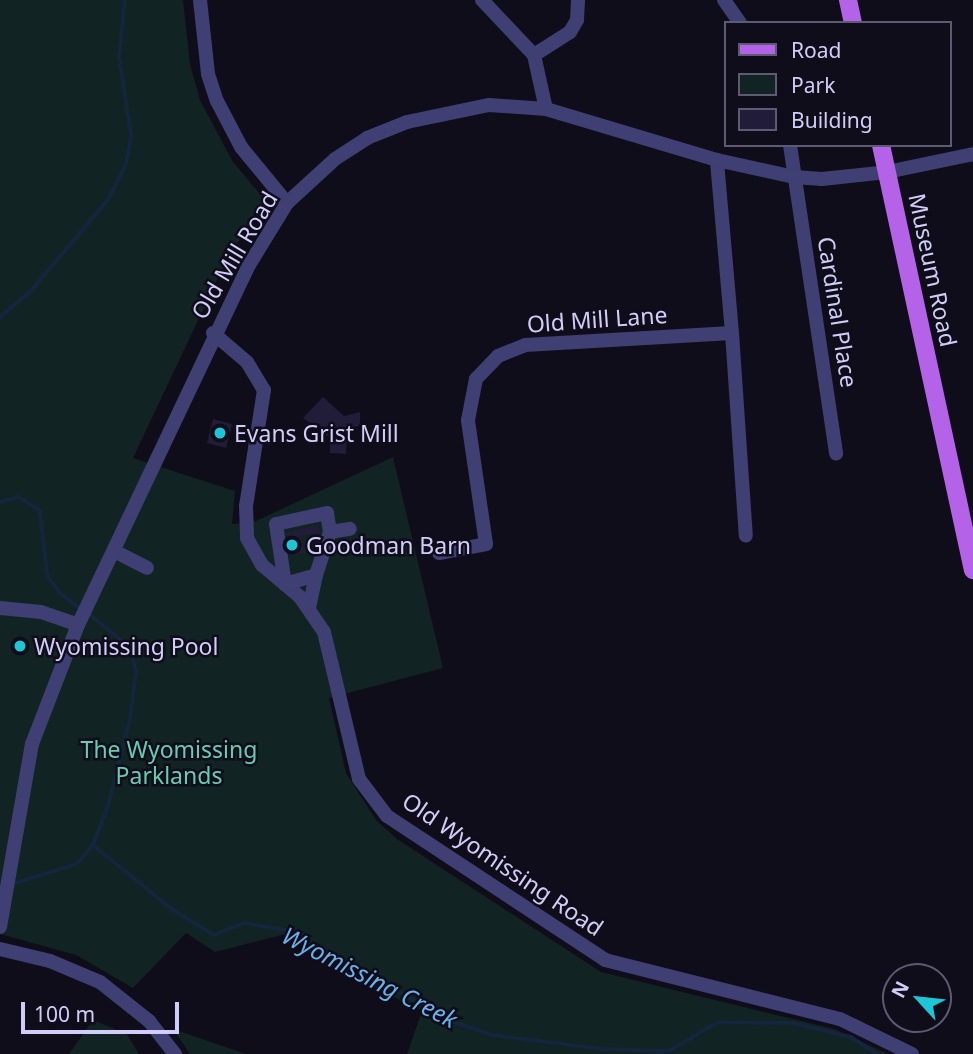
<!DOCTYPE html>
<html>
<head>
<meta charset="utf-8">
<style>
	body { margin:0 }
	#map { position:relative; width:973px; height:1054px; overflow:hidden; background:#0f0d1a; font-family:"Noto Sans",sans-serif }
	div>[style] { position:absolute }
	[style*='--x'] { left:calc(var(--x)*1px); top:calc(var(--y)*1px); width:calc(var(--w)*1px); rotate:calc(var(--a)*1deg) }
	.green>* { inset:0; background:#112322 }
	.stream>* { height:3.5px; margin:-1.75px; padding:0 1.75px; transform-origin:1.75px; border-radius:1.75px; background:#14253d }
	.building>* { inset:0; background:#211c38 }
	.minor>* { height:14px; margin:-7px; padding:0 7px; transform-origin:7px; border-radius:7px; background:#3f3f73 }
	.major>* { height:18px; margin:-9px; padding:0 9px; transform-origin:9px; border-radius:9px; background:#b463e9 }
	.dots>* { width:19px; height:19px; translate:-50% -50%; box-sizing:border-box; border:4px solid #0f0d1a; border-radius:50% }
	span { translate:-50% -50%; white-space:nowrap; text-align:center; line-height:1.15; -webkit-text-stroke:5px #0f0d1a; paint-order:stroke }
	.street-label { font-size:23px; color:#d1cdf8 }
	.poi-label { font-size:23px; color:#d1cdf8 }
	.left { translate:0 -50%; text-align:left }
	.park-label { font-size:23px; color:#65cdb0 }
	.water-label { font-size:24px; color:#6ab1ea; font-style:italic }
	.legend { position:absolute; left:724px; top:21px; width:228px; height:126px; box-sizing:border-box; background:#0f0d1a; border:2px solid #5d5a73; margin:0; padding:9px 12px; list-style:none; font-size:21px; color:#d1cdf8 }
	.legend li { display:flex; align-items:center; gap:14px; height:35px }
	.legend b { width:35px; border:2px solid #5d5a73 }
	.north { position:absolute; left:882px; top:963px; width:70px; height:70px; box-sizing:border-box; background:#0f0d1a; border:2px solid #5d5a73; border-radius:50%; rotate:297deg; font-size:19px; font-weight:700; line-height:28px; text-align:center; color:#d1cdf8 }
	.north::after { content:''; display:block; margin:auto; width:24px; height:32px; background:#1ec5d4; clip-path:polygon(50% 0,100% 100%,50% 72%,0 100%) }
	.scale { position:absolute; left:21px; top:1002px; width:158px; height:32px; box-sizing:border-box; border:4px solid #d1cdf8; border-top:0; padding-left:9px; font-size:21px; line-height:24px; white-space:nowrap; color:#d1cdf8; -webkit-text-stroke:5px #0f0d1a; paint-order:stroke }
</style>
</head>
<body>
<div id="map">
	<div class="green">
		<div style="clip-path:polygon(0 0,183px 0,190px 64px,200px 100px,233px 162px,266px 201px,226px 261px,133px 458px,235px 491px,232px 524px,256px 521px,393px 457px,443px 668px,329px 698px,346px 773px,376px 820px,397px 839px,601px 972px,834px 1029px,888px 1054px,407px 1054px,422px 1011px,344px 973px,339px 955px,326px 957px,286px 934px,215px 952px,186px 933px,133px 988px,76px 955px,0 934px)"></div>
		<div style="clip-path:polygon(93px 1020px,127px 1034px,139px 1054px,69px 1054px)"></div>
		<div style="clip-path:polygon(173px 1029px,246px 1054px,190px 1054px)"></div>
	</div>
	<div class="stream">
		<div style="--x:0;--y:317;--w:40;--a:-40"></div>
		<div style="--x:31;--y:291;--w:119;--a:-49.8"></div>
		<div style="--x:108;--y:200;--w:40;--a:-63.4"></div>
		<div style="--x:126;--y:164;--w:28;--a:-80"></div>
		<div style="--x:131;--y:136;--w:79;--a:-98.7"></div>
		<div style="--x:119;--y:58;--w:58;--a:-84.1"></div>
		<div style="--x:0;--y:502;--w:20;--a:-15"></div>
		<div style="--x:19;--y:497;--w:25;--a:32"></div>
		<div style="--x:40;--y:510;--w:66;--a:83.1"></div>
		<div style="--x:48;--y:576;--w:22;--a:54"></div>
		<div style="--x:61;--y:594;--w:24;--a:36"></div>
		<div style="--x:93;--y:845;--w:102;--a:39"></div>
		<div style="--x:172;--y:909;--w:49;--a:31.8"></div>
		<div style="--x:214;--y:935;--w:32;--a:-22"></div>
		<div style="--x:244;--y:923;--w:43;--a:9.5"></div>
		<div style="--x:286;--y:930;--w:192;--a:28.7"></div>
		<div style="--x:454;--y:1022;--w:41;--a:18.4"></div>
		<div style="--x:493;--y:1035;--w:110;--a:7.3"></div>
		<div style="--x:602;--y:1049;--w:67;--a:1.7"></div>
		<div style="--x:669;--y:1051;--w:57;--a:-30.6"></div>
		<div style="--x:718;--y:1022;--w:75;--a:0.8"></div>
		<div style="--x:793;--y:1023;--w:60;--a:13.6"></div>
		<div style="--x:851;--y:1037;--w:31;--a:33"></div>
		<div style="--x:12;--y:884;--w:68;--a:-17.1"></div>
		<div style="--x:77;--y:864;--w:25;--a:-50"></div>
		<div style="--x:93;--y:845;--w:42;--a:-69"></div>
		<div style="--x:108;--y:806;--w:89;--a:-75.7"></div>
		<div style="--x:130;--y:720;--w:49;--a:-83"></div>
		<div style="--x:136;--y:671;--w:25;--a:-106"></div>
		<div style="--x:129;--y:647;--w:54;--a:-141"></div>
	</div>
	<div class="building">
		<div style="clip-path:polygon(323px 397px,344px 416px,360px 412px,360px 424px,347px 435px,346px 454px,330px 453px,330px 438px,303px 418px)"></div>
		<div style="clip-path:polygon(213px 419px,232px 424px,226px 448px,207px 443px)"></div>
		<div style="clip-path:polygon(319px 525px,320px 533px,301px 536px,304px 553px,290px 556px,287px 532px)"></div>
	</div>
	<div class="minor">
		<div style="--x:200;--y:0;--w:74;--a:83.8"></div>
		<div style="--x:208;--y:74;--w:28;--a:72"></div>
		<div style="--x:217;--y:101;--w:52;--a:62.4"></div>
		<div style="--x:241;--y:147;--w:72;--a:50.6"></div>
		<div style="--x:482;--y:0;--w:76;--a:46.6"></div>
		<div style="--x:534;--y:55;--w:55;--a:77.5"></div>
		<div style="--x:724;--y:0;--w:28;--a:55"></div>
		<div style="--x:534;--y:55;--w:43;--a:-32.6"></div>
		<div style="--x:570;--y:32;--w:14;--a:-60"></div>
		<div style="--x:577;--y:20;--w:20;--a:-87"></div>
		<div style="--x:790;--y:145;--w:312;--a:81.5"></div>
		<div style="--x:213;--y:333;--w:45;--a:40.5"></div>
		<div style="--x:247;--y:362;--w:33;--a:59"></div>
		<div style="--x:264;--y:390;--w:117;--a:98.8"></div>
		<div style="--x:246;--y:506;--w:32;--a:88"></div>
		<div style="--x:247;--y:538;--w:31;--a:61"></div>
		<div style="--x:262;--y:565;--w:50;--a:40.1"></div>
		<div style="--x:300;--y:597;--w:42;--a:55.6"></div>
		<div style="--x:324;--y:632;--w:151;--a:76.6"></div>
		<div style="--x:359;--y:779;--w:46;--a:52.9"></div>
		<div style="--x:387;--y:816;--w:261;--a:33.4"></div>
		<div style="--x:605;--y:960;--w:242;--a:14.1"></div>
		<div style="--x:840;--y:1019;--w:80;--a:25.9"></div>
		<div style="--x:732;--y:333;--w:203;--a:86.1"></div>
		<div style="--x:330;--y:532;--w:19;--a:-99"></div>
		<div style="--x:327;--y:513;--w:52;--a:167.8"></div>
		<div style="--x:276;--y:524;--w:61;--a:81.5"></div>
		<div style="--x:285;--y:584;--w:32;--a:-16"></div>
		<div style="--x:316;--y:575;--w:45;--a:-72"></div>
		<div style="--x:330;--y:532;--w:20;--a:-9"></div>
		<div style="--x:114;--y:551;--w:37;--a:27"></div>
		<div style="--x:439;--y:553;--w:48;--a:-10.8"></div>
		<div style="--x:486;--y:544;--w:125;--a:-98.3"></div>
		<div style="--x:468;--y:420;--w:42;--a:-79"></div>
		<div style="--x:476;--y:379;--w:32;--a:-46"></div>
		<div style="--x:498;--y:356;--w:29;--a:-22"></div>
		<div style="--x:525;--y:345;--w:207;--a:-3.3"></div>
		<div style="--x:732;--y:333;--w:174;--a:-95"></div>
		<div style="--x:0;--y:608;--w:41;--a:5.6"></div>
		<div style="--x:41;--y:612;--w:39;--a:19"></div>
		<div style="--x:309;--y:608;--w:34;--a:-78"></div>
		<div style="--x:0;--y:927;--w:186;--a:-80.1"></div>
		<div style="--x:32;--y:744;--w:128;--a:-68.9"></div>
		<div style="--x:78;--y:625;--w:399;--a:-64.6"></div>
		<div style="--x:249;--y:265;--w:73;--a:-58.5"></div>
		<div style="--x:287;--y:203;--w:65;--a:-42.5"></div>
		<div style="--x:335;--y:159;--w:38;--a:-33"></div>
		<div style="--x:367;--y:138;--w:43;--a:-21.8"></div>
		<div style="--x:407;--y:122;--w:84;--a:-11.7"></div>
		<div style="--x:489;--y:105;--w:57;--a:4"></div>
		<div style="--x:546;--y:109;--w:178;--a:16.6"></div>
		<div style="--x:717;--y:160;--w:79;--a:12.4"></div>
		<div style="--x:794;--y:177;--w:28;--a:4"></div>
		<div style="--x:822;--y:179;--w:65;--a:-6.1"></div>
		<div style="--x:887;--y:172;--w:88;--a:-11.8"></div>
		<div style="--x:0;--y:949;--w:51;--a:13.5"></div>
		<div style="--x:50;--y:961;--w:54;--a:22.8"></div>
		<div style="--x:100;--y:982;--w:63;--a:38.5"></div>
		<div style="--x:149;--y:1021;--w:42;--a:51.8"></div>
	</div>
	<div class="major">
		<div style="--x:848;--y:0;--w:24;--a:78"></div>
		<div style="--x:881;--y:145;--w:435;--a:77.8"></div>
	</div>
	<div class="dots">
		<div style="left:220px;top:433px;background:#1ec5d4"></div>
		<div style="left:292px;top:545px;background:#1ec5d4"></div>
		<div style="left:20px;top:646px;background:#1ec5d4"></div>
	</div>
	<div class="street-label">
		<span style="left:234px;top:255px;rotate:-59deg">Old Mill Road</span>
		<span style="left:933px;top:270px;rotate:78deg">Museum Road</span>
		<span style="left:838px;top:312px;rotate:81deg">Cardinal Place</span>
		<span style="left:597px;top:319px;rotate:-4deg">Old Mill Lane</span>
		<span style="left:503px;top:864px;rotate:34deg">Old Wyomissing Road</span>
	</div>
	<div class="poi-label">
		<span class="left" style="left:234px;top:433px">Evans Grist Mill</span>
		<span class="left" style="left:306px;top:545px">Goodman Barn</span>
		<span class="left" style="left:34px;top:646px">Wyomissing Pool</span>
	</div>
	<div class="park-label">
		<span style="left:169px;top:762px">The Wyomissing<br>Parklands</span>
	</div>
	<div class="water-label">
		<span style="left:370px;top:977px;rotate:27deg">Wyomissing Creek</span>
	</div>
	<ul class="legend">
	<li><b style="height:9px;background:#b463e9"></b>Road</li>
	<li><b style="height:19px;background:#112322"></b>Park</li>
	<li><b style="height:19px;background:#211c38"></b>Building</li>
	</ul>
	<div class="north">N</div>
	<div class="scale">100 m</div>
</div>
</body>
</html>
